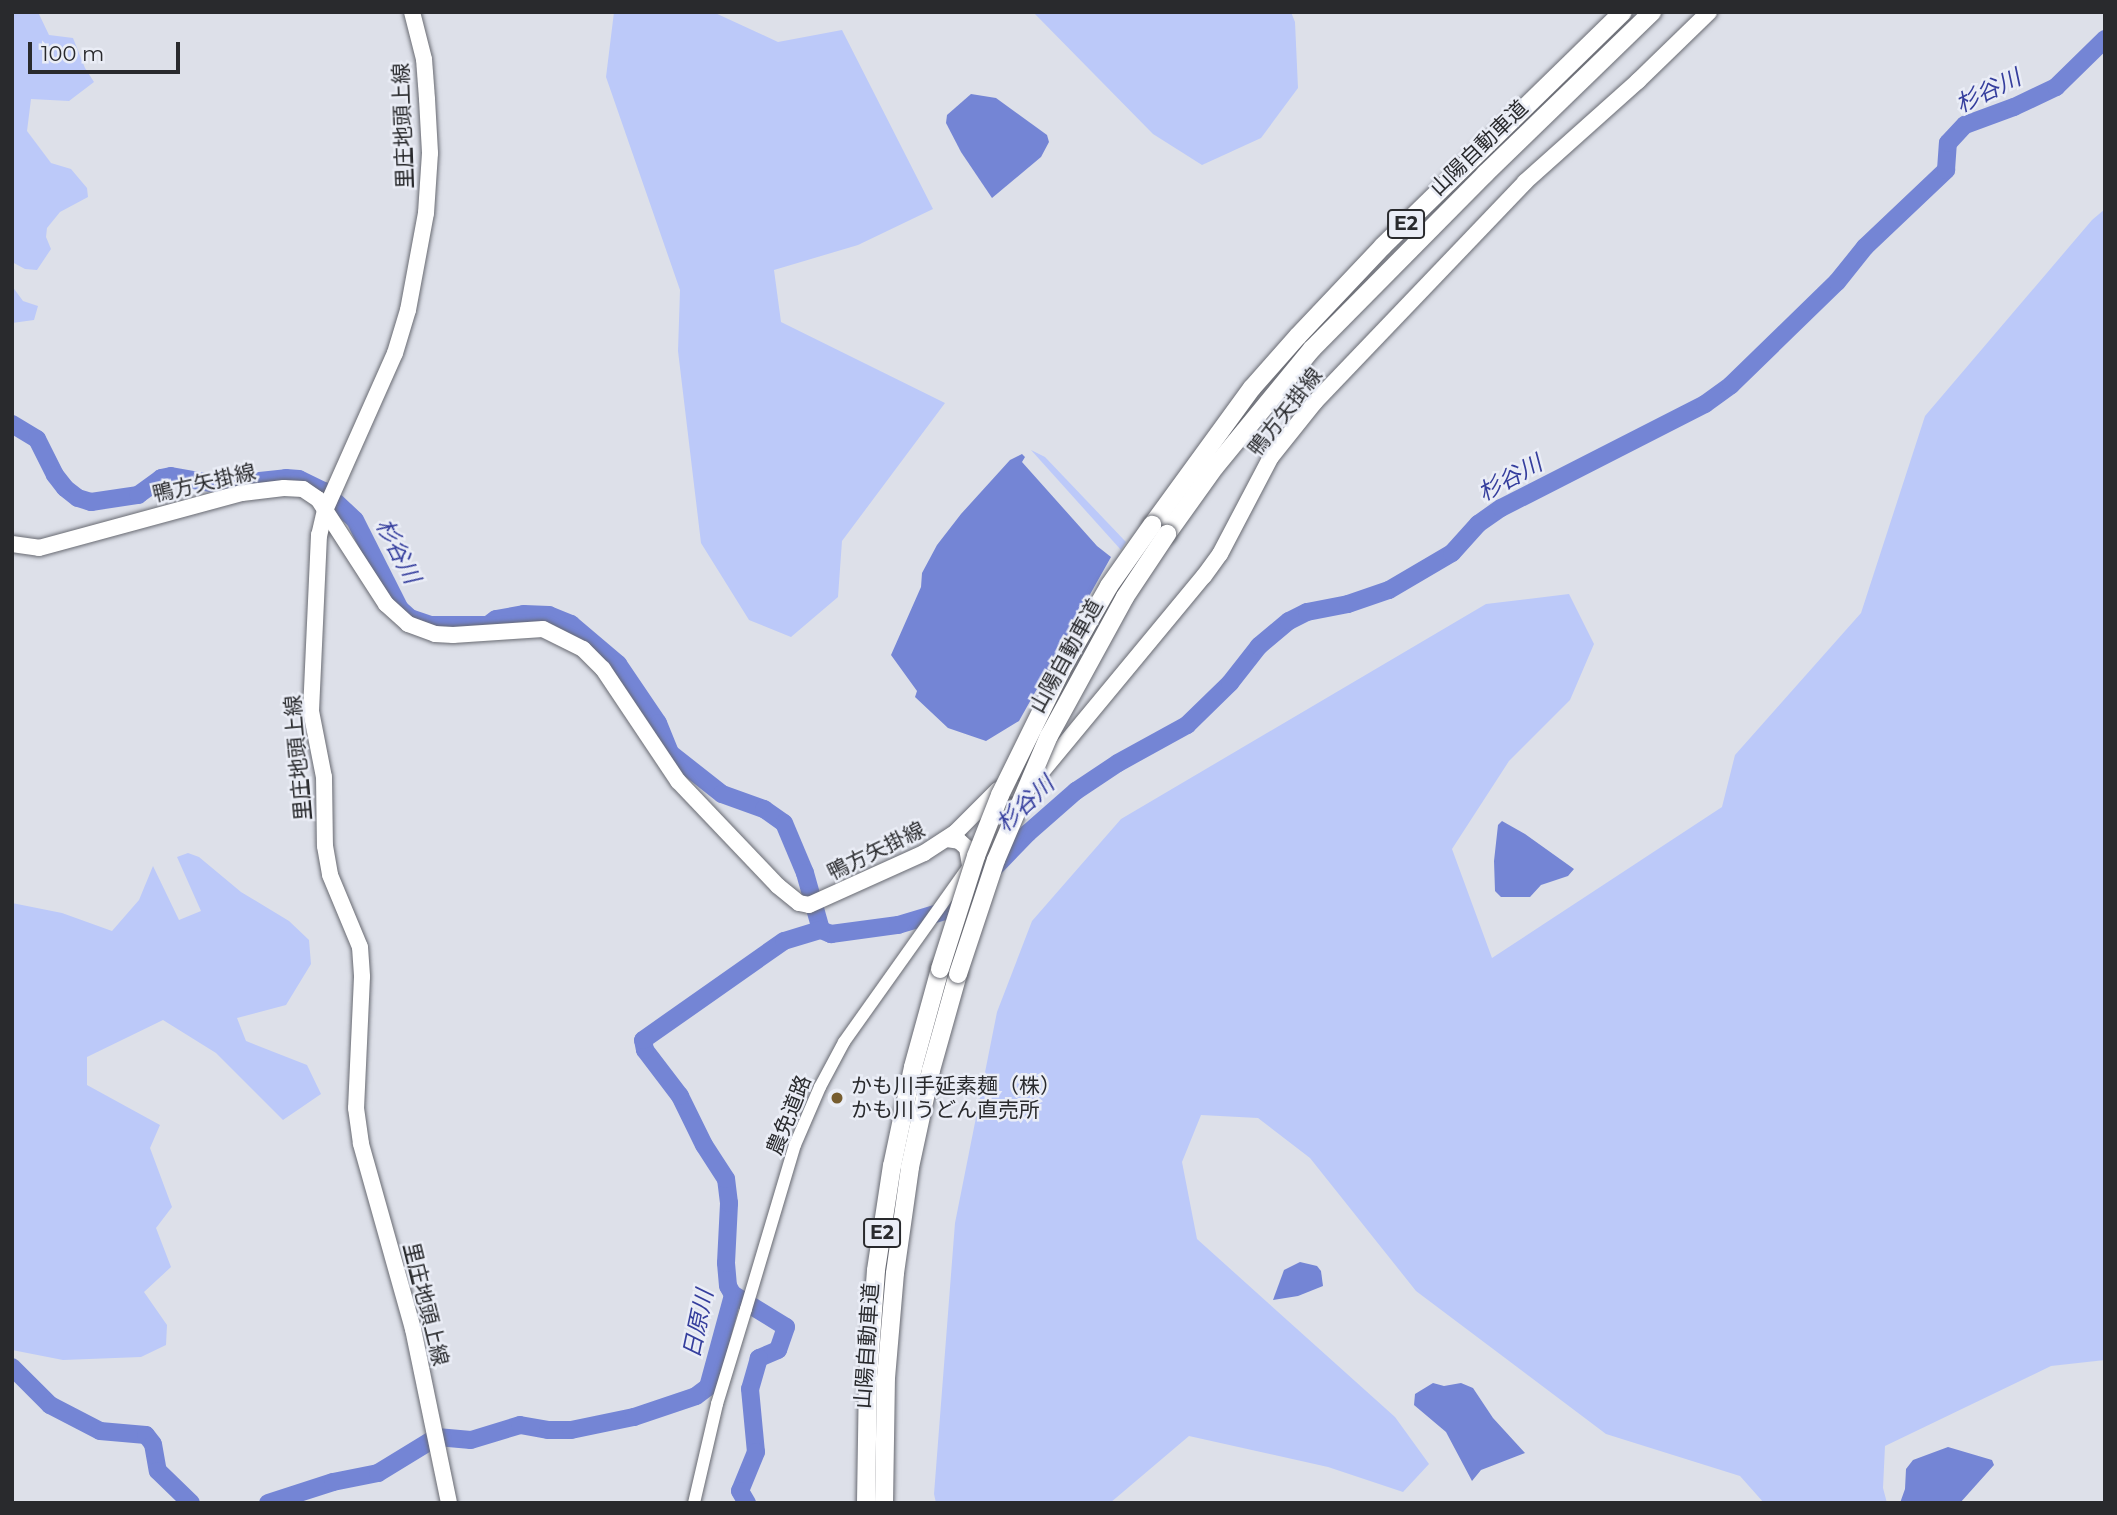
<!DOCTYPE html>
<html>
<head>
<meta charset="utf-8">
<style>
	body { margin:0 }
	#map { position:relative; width:2117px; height:1515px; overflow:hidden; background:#dde0e9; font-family:Montserrat,"Noto Sans JP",sans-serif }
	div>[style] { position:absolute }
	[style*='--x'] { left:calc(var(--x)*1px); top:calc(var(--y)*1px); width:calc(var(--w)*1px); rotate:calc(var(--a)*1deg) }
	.green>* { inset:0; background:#bcc9f9 }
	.water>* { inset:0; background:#7485d5 }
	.river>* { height:18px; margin:-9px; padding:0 9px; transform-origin:9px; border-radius:9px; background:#7485d5 }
	.roads { filter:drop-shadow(0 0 2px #686a72) drop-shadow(0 0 2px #686a72) }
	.minor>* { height:12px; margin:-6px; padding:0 6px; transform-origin:6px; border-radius:6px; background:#fff }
	.major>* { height:16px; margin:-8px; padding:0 8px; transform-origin:8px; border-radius:8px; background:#fff }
	.highway>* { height:18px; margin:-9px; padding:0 9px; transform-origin:9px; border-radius:9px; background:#fff }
	.bridges { filter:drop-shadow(0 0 2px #686a72) drop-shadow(0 0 2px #686a72) }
	.highway-bridge>* { height:18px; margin:-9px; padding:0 9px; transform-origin:9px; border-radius:9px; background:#fff }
	.dots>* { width:19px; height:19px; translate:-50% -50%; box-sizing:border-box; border:4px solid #eaedf6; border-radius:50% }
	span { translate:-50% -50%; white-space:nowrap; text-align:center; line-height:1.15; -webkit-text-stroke:5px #eaedf6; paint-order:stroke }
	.shield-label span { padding:2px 5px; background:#eaedf6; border:2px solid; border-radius:5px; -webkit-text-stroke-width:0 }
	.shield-label { font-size:19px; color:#292a2d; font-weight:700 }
	.street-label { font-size:21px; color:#292a2d }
	.poi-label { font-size:21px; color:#292a2d }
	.left { translate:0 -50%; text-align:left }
	.water-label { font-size:23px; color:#353e9d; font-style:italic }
	.frame { position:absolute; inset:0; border:14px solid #292a2d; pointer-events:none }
	.scale { position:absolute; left:28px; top:42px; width:152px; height:32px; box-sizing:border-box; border:4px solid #292a2d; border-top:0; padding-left:9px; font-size:21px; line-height:24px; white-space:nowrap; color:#292a2d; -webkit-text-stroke:5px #eaedf6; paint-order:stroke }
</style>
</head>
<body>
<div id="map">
	<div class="green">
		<div style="clip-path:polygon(12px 12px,38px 12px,49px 35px,73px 38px,85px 68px,94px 82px,69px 101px,31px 99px,27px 131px,51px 163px,71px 169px,87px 188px,88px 197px,60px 212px,47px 228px,46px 237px,51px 249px,37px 270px,25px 269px,12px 262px)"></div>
		<div style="clip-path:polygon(614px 12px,713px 12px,778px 42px,842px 30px,933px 209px,858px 245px,774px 270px,781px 322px,945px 403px,842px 541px,838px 597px,791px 637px,749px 620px,701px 543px,678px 351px,680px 290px,606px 77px)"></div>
		<div style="clip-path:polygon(1033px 12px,1291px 12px,1295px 22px,1298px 88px,1261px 138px,1202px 165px,1153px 134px)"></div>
		<div style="clip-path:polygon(2105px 209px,2105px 1360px,2051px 1366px,1885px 1446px,1883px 1488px,1887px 1503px,1764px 1503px,1740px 1476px,1606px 1434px,1416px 1291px,1310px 1158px,1258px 1118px,1201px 1115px,1182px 1162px,1197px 1239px,1395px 1417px,1429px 1464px,1403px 1492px,1328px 1467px,1189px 1436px,1110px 1503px,936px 1503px,934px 1494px,955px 1223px,997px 1012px,1032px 921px,1121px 819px,1486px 604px,1569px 594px,1594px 644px,1570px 700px,1509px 761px,1452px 849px,1492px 958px,1722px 807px,1735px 755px,1861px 613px,1925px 416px,2092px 220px)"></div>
		<div style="clip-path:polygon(12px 286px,23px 301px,38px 306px,34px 320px,12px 323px)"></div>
		<div style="clip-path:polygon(1031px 450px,1045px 457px,1126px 542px,1121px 550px)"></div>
		<div style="clip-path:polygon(188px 853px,199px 857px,241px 892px,289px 921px,309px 940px,311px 964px,286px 1005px,237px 1018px,246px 1041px,307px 1065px,321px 1094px,283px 1120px,216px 1053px,163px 1020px,87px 1057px,87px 1085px,160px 1125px,150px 1148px,172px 1207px,156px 1228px,171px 1267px,144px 1292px,167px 1325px,166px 1345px,141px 1357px,63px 1360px,12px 1350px,12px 903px,62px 913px,112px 931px,139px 900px,153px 866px,179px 920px,201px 911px,177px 857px)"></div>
	</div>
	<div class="water">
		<div style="clip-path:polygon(971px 94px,996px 98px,1047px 135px,1049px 142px,1041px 157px,992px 198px,961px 152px,946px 123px,947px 115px)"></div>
		<div style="clip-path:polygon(1022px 454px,1025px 457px,1022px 462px,1097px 546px,1111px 557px,1019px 721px,986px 741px,948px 728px,915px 697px,917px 691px,891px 655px,921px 587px,922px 573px,937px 545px,961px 514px,1010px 460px)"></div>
		<div style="clip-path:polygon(1502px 821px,1525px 834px,1574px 869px,1568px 876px,1541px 885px,1530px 897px,1501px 897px,1495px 891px,1494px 861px,1498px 825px)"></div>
		<div style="clip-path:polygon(1300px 1262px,1317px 1266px,1321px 1271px,1323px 1286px,1298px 1296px,1273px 1300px,1284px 1270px)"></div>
		<div style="clip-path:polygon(1433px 1383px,1444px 1386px,1461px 1383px,1473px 1388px,1493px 1418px,1525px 1453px,1481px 1470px,1472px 1481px,1446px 1432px,1414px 1405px,1415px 1394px)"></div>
		<div style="clip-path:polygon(1948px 1447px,1992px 1460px,1994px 1465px,1960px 1503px,1900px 1503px,1905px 1489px,1906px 1469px,1913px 1460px)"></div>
	</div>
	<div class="river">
		<div style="--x:12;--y:424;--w:29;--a:31"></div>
		<div style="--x:37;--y:439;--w:40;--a:63.4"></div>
		<div style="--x:55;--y:475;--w:16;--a:52"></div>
		<div style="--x:65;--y:488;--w:16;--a:38"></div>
		<div style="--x:78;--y:498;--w:14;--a:17"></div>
		<div style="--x:91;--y:502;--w:48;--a:-8.5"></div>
		<div style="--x:138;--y:495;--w:29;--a:-36"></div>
		<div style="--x:161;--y:478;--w:10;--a:-11"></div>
		<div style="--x:171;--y:476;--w:52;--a:10"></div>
		<div style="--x:222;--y:485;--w:64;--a:-6.2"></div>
		<div style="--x:286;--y:478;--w:13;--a:4"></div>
		<div style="--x:299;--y:479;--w:28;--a:26"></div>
		<div style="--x:324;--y:491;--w:42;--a:43.1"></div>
		<div style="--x:355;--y:520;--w:100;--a:63.2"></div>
		<div style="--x:400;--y:609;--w:13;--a:42"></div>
		<div style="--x:410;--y:618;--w:21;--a:19"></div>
		<div style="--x:430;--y:625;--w:58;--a:0"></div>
		<div style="--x:488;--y:625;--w:10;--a:-37"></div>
		<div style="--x:496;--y:619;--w:28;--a:-10"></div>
		<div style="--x:524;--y:614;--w:25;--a:2"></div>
		<div style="--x:549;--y:615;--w:24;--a:22"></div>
		<div style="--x:571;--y:624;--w:62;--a:40.4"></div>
		<div style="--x:618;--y:664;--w:71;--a:55.9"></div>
		<div style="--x:658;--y:723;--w:32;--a:68"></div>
		<div style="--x:670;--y:753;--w:66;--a:38.3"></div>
		<div style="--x:722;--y:794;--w:45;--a:19.7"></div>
		<div style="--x:764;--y:809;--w:24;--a:35"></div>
		<div style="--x:784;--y:823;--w:54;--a:67.2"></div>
		<div style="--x:805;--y:873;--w:59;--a:74.3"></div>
		<div style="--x:821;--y:930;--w:11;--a:22"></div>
		<div style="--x:831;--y:934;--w:68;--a:-7.7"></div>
		<div style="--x:898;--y:925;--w:52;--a:-16.7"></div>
		<div style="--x:948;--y:910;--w:29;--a:-38"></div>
		<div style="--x:971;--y:892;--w:82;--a:-46"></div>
		<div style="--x:1028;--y:833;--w:64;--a:-41.2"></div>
		<div style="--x:1076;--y:791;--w:50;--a:-33.7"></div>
		<div style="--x:1118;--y:763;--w:79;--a:-28.8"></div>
		<div style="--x:1187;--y:725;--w:60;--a:-44.3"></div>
		<div style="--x:1230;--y:683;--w:47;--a:-51.9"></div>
		<div style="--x:1259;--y:646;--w:39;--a:-40"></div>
		<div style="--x:1289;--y:621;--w:20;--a:-27"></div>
		<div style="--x:1307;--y:612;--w:42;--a:-11"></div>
		<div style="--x:1348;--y:604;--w:43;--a:-18.9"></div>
		<div style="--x:1389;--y:590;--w:73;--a:-30.4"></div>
		<div style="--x:1452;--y:553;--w:39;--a:-48"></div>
		<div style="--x:1478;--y:524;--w:28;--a:-35"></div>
		<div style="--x:1501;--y:508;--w:229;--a:-27"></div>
		<div style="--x:1705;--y:404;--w:32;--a:-36"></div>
		<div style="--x:1731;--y:385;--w:148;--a:-44.2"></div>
		<div style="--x:1837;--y:282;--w:45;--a:-51.3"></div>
		<div style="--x:1865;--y:247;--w:112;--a:-43.5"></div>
		<div style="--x:1946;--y:170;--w:27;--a:-86"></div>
		<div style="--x:1948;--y:143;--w:25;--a:-47"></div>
		<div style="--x:1965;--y:125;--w:52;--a:-20.2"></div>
		<div style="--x:2014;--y:107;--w:47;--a:-25.5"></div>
		<div style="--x:2056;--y:87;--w:69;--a:-44.4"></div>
		<div style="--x:734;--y:1295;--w:61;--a:31.6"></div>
		<div style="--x:786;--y:1327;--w:24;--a:109"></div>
		<div style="--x:778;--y:1350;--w:21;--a:157"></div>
		<div style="--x:759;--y:1358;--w:32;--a:106"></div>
		<div style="--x:750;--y:1389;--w:63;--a:84.6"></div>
		<div style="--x:756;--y:1452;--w:42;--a:112.3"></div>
		<div style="--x:740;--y:1491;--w:14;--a:60"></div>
		<div style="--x:12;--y:1367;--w:54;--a:45"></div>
		<div style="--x:50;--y:1405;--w:56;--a:27.5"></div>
		<div style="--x:100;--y:1431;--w:46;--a:5"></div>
		<div style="--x:146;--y:1435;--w:11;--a:52"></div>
		<div style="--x:153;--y:1444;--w:27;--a:80"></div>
		<div style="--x:158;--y:1471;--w:46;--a:44.1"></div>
		<div style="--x:268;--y:1503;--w:68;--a:-17.9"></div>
		<div style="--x:333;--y:1482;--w:46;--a:-11.3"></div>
		<div style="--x:378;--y:1473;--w:69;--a:-31.4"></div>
		<div style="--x:437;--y:1437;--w:34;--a:5"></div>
		<div style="--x:471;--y:1440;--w:51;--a:-17"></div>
		<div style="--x:520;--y:1425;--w:28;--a:10"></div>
		<div style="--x:548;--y:1430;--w:23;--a:0"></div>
		<div style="--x:571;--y:1430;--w:64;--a:-11.7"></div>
		<div style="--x:634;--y:1417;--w:65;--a:-18.7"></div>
		<div style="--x:696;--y:1396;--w:15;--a:-37"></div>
		<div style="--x:708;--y:1387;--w:95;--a:-74.8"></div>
		<div style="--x:733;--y:1295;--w:10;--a:-119"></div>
		<div style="--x:728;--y:1286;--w:23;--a:-95"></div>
		<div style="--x:726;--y:1263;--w:60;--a:-87.1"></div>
		<div style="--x:729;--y:1203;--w:24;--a:-97"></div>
		<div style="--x:726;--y:1179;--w:40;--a:-122.9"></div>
		<div style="--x:704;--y:1145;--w:55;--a:-116.1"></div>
		<div style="--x:680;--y:1096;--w:58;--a:-127.3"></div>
		<div style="--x:645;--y:1050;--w:10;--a:-101"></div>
		<div style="--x:643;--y:1040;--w:172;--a:-35.1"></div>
		<div style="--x:784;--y:941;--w:39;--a:-17"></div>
	</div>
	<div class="roads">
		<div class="minor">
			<div style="--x:987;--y:842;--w:45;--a:-53.1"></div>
			<div style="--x:694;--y:1503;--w:102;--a:-76.9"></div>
			<div style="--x:717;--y:1404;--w:99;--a:-73"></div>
			<div style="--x:746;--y:1309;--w:171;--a:-73.4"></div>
			<div style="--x:795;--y:1145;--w:63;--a:-66.7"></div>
			<div style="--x:820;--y:1087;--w:51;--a:-61.9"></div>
			<div style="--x:844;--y:1042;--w:217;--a:-54.6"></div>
		</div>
		<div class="major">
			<div style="--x:412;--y:12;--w:49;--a:75.7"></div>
			<div style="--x:424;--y:59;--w:40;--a:85.7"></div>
			<div style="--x:427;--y:99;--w:54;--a:86.8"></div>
			<div style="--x:430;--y:153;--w:60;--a:93.8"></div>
			<div style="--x:426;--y:213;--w:99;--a:100.5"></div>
			<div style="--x:408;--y:310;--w:45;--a:106.8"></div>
			<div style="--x:395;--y:353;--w:172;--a:114"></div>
			<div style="--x:325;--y:510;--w:26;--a:103"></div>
			<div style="--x:319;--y:535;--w:176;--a:92.6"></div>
			<div style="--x:311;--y:711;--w:67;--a:78.9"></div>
			<div style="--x:324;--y:777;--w:69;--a:89.2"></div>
			<div style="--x:325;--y:846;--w:29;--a:80"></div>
			<div style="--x:330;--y:875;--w:78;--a:67.4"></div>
			<div style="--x:360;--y:947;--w:30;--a:86"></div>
			<div style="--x:362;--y:977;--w:131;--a:92.6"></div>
			<div style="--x:356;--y:1108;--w:36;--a:82"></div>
			<div style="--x:361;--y:1144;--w:192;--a:74.3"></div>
			<div style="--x:413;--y:1329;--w:178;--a:78.3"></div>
			<div style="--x:12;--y:544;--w:27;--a:8"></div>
			<div style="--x:39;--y:548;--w:210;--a:-15.2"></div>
			<div style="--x:242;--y:493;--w:42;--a:-6.8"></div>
			<div style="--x:284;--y:488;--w:19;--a:3"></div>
			<div style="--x:303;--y:489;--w:18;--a:34"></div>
			<div style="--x:318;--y:499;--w:125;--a:57.1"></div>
			<div style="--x:386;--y:604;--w:30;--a:42"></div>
			<div style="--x:408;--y:624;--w:29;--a:20"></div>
			<div style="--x:435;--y:634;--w:18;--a:3"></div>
			<div style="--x:453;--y:635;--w:90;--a:-3.8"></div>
			<div style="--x:543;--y:629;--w:45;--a:26.6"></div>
			<div style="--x:583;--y:649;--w:28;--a:45"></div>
			<div style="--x:603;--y:669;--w:135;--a:56.2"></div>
			<div style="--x:678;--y:781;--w:145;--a:46.4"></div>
			<div style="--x:778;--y:886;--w:27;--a:39"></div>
			<div style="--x:799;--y:903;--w:10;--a:11"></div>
			<div style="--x:809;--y:905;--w:126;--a:-24.3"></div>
			<div style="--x:924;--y:853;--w:38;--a:-33"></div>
			<div style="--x:956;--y:832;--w:59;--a:-45"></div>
			<div style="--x:998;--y:790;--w:16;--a:-7"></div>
			<div style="--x:1014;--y:788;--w:12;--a:20"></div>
			<div style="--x:1025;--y:792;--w:281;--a:-50.4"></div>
			<div style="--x:1204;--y:576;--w:27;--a:-54"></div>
			<div style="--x:1220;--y:554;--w:110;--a:-62.3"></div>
			<div style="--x:1271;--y:457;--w:70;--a:-51.3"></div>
			<div style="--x:1315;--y:402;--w:304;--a:-46.3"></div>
			<div style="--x:1525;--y:182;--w:152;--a:-41.8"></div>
			<div style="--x:1638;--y:81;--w:99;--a:-44.2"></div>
			<div style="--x:947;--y:839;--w:12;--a:9"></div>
			<div style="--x:959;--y:841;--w:11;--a:41"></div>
			<div style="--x:967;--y:848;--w:17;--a:80"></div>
		</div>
		<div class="highway">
			<div style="--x:1152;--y:525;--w:170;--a:-53.9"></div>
			<div style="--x:1252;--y:388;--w:69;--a:-48.5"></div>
			<div style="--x:1298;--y:336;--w:124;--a:-46.6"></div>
			<div style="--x:1383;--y:246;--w:335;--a:-44.3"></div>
			<div style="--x:1167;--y:534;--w:82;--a:-54.4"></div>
			<div style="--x:1215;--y:467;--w:153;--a:-50.6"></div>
			<div style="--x:1312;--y:349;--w:246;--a:-45.3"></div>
			<div style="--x:1485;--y:174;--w:233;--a:-44.1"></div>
			<div style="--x:866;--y:1503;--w:124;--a:-89.1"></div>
			<div style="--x:868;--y:1379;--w:109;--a:-85.8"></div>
			<div style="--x:876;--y:1270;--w:105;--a:-81.3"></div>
			<div style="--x:892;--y:1166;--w:101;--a:-78"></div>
			<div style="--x:913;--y:1067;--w:102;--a:-74.6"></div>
			<div style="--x:884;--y:1503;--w:125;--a:-89.1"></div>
			<div style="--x:886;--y:1378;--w:105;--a:-85.1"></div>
			<div style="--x:895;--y:1273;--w:107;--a:-81.9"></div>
			<div style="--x:910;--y:1167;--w:99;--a:-77.8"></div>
			<div style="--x:931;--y:1070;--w:100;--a:-74.3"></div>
		</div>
	</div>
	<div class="bridges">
		<div class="highway-bridge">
			<div style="--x:940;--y:969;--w:119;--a:-72.3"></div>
			<div style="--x:976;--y:856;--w:66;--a:-68.5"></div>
			<div style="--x:1000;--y:795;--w:145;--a:-63.8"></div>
			<div style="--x:1064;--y:665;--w:91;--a:-60.3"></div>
			<div style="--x:1109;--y:586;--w:75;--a:-54.8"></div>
			<div style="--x:958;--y:974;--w:120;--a:-71.6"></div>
			<div style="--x:996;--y:860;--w:135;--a:-66.9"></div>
			<div style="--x:1049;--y:736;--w:158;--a:-61.3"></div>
			<div style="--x:1125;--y:597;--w:76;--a:-56.3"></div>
		</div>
	</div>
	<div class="dots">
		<div style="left:837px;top:1098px;background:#775d2f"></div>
	</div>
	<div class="shield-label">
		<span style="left:1406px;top:224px">E2</span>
		<span style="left:882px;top:1233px">E2</span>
	</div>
	<div class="street-label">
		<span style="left:403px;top:126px;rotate:-92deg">里庄地頭上線</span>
		<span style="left:1479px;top:148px;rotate:-44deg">山陽自動車道</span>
		<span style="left:1285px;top:412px;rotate:-52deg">鴨方矢掛線</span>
		<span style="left:204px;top:483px;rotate:-13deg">鴨方矢掛線</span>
		<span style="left:1066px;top:656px;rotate:-61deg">山陽自動車道</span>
		<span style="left:298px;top:758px;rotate:-95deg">里庄地頭上線</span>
		<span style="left:876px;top:851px;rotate:-26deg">鴨方矢掛線</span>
		<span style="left:789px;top:1115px;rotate:-68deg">農免道路</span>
		<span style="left:426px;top:1304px;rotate:76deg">里庄地頭上線</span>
		<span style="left:867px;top:1346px;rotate:-86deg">山陽自動車道</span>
	</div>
	<div class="poi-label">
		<span class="left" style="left:851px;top:1098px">かも川手延素麺（株）<br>かも川うどん直売所</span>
	</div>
	<div class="water-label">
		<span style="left:1988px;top:91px;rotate:-26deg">杉谷川</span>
		<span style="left:1510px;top:478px;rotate:-29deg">杉谷川</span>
		<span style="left:398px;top:551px;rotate:63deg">杉谷川</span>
		<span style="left:1025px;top:804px;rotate:-43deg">杉谷川</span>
		<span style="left:698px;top:1324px;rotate:-78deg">日原川</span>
	</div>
	<div class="frame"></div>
	<div class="scale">100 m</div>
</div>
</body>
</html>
